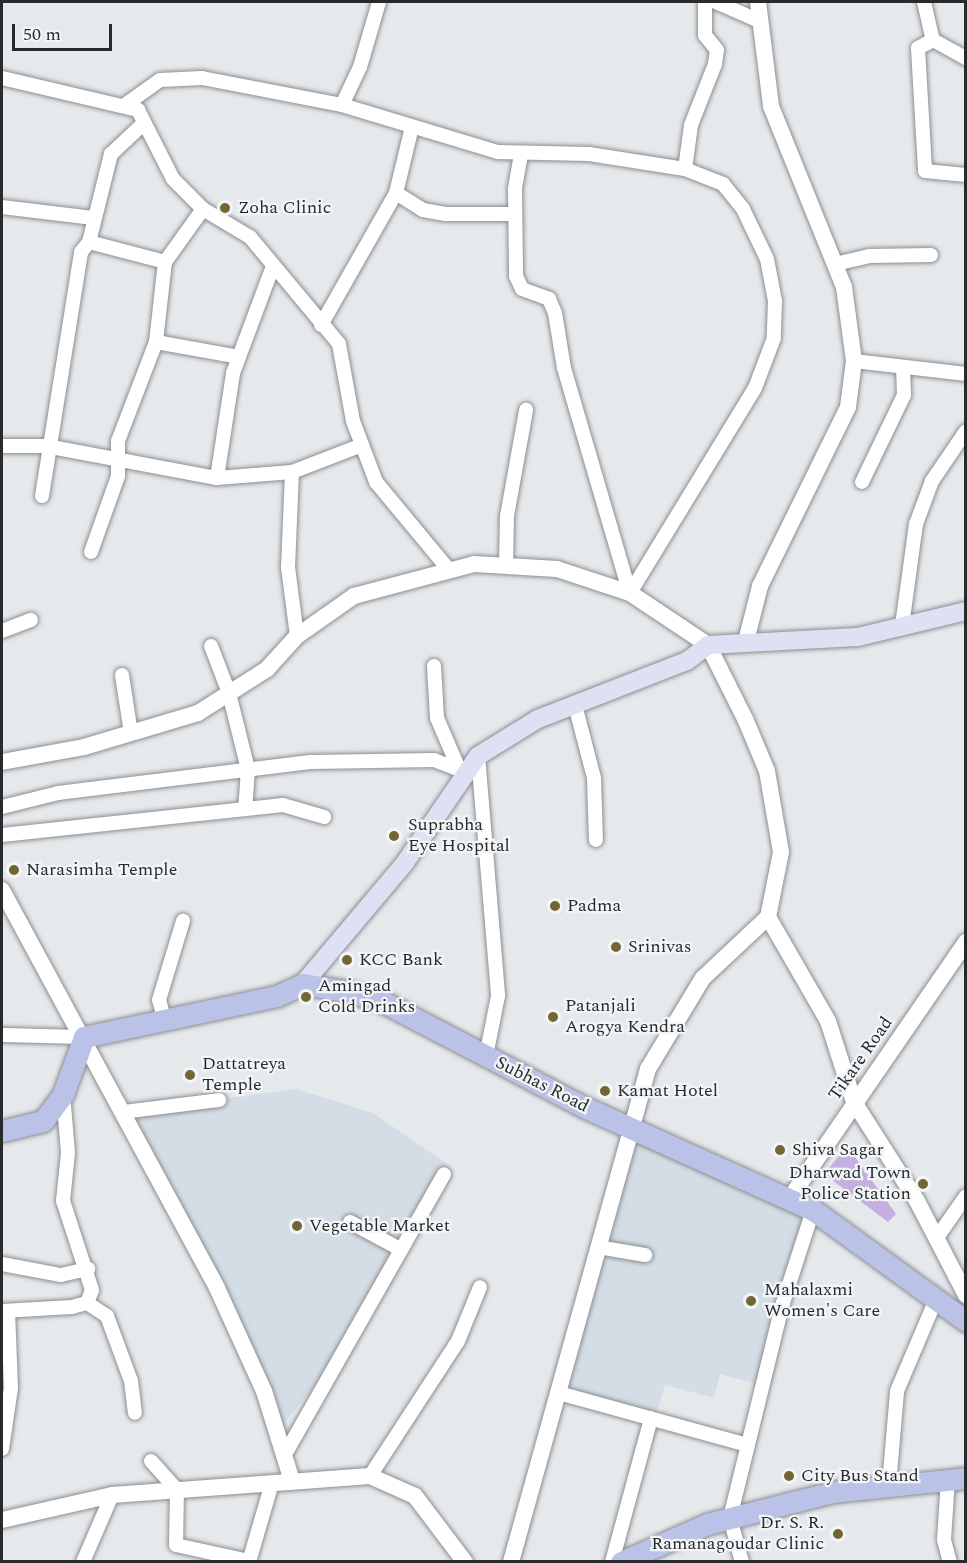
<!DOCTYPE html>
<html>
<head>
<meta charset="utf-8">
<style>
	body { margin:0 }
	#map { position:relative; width:967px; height:1563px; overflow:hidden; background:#e6e9eb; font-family:Spectral,serif }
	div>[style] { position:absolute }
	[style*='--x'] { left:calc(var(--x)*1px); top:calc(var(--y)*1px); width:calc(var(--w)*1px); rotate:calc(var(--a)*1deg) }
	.built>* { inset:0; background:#d4dde5 }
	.green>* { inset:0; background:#c4afe0 }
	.roads { filter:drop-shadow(0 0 2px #8c8e91) drop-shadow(0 0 2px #8c8e91) }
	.minor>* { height:14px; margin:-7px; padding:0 7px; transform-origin:7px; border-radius:7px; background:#fff }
	.tertiary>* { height:16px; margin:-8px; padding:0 8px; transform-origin:8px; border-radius:8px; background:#fff }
	.secondary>* { height:18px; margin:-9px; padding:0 9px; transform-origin:9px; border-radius:9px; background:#dde1f3 }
	.primary>* { height:21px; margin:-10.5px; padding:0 10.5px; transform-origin:10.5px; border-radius:10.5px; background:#bbc2e7 }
	.dots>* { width:16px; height:16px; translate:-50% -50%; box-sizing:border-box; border:3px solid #f3f6f8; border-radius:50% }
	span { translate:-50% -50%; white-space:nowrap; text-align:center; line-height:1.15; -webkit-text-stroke:4.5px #f3f6f8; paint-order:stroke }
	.poi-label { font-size:18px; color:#292a2b }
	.left { translate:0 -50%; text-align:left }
	.right { translate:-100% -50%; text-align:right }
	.street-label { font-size:18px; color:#292a2b }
	.frame { position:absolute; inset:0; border:3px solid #292a2b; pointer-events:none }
	.scale { position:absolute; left:12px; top:24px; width:100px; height:27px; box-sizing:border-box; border:3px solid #292a2b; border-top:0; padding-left:8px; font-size:18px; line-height:21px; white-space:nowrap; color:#292a2b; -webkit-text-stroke:4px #f3f6f8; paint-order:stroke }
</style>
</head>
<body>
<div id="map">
	<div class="built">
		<div style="clip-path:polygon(296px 1089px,373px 1113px,447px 1164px,335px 1361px,277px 1432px,264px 1391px,123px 1112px)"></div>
		<div style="clip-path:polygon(633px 1135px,805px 1214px,757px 1384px,720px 1374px,714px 1398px,665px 1385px,655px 1418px,566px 1395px)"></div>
	</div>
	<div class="green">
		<div style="clip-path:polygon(847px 1146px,896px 1214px,888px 1222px,824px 1174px)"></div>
	</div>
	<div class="roads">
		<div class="minor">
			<div style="--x:716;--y:2;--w:45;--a:23.7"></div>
			<div style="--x:924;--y:2;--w:39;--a:77"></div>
			<div style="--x:933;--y:40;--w:38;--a:29"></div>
			<div style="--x:933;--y:40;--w:17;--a:152"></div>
			<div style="--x:918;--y:48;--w:123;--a:86.7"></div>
			<div style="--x:925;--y:171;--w:41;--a:5.6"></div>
			<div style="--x:2;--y:78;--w:140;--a:13.2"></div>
			<div style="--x:138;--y:110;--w:77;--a:63.1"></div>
			<div style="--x:173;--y:179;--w:42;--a:45"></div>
			<div style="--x:203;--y:209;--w:55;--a:30.8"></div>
			<div style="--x:250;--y:237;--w:139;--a:50.2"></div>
			<div style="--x:339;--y:344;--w:78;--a:79.7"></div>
			<div style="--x:353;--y:421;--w:65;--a:69.3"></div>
			<div style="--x:376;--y:482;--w:114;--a:50.3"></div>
			<div style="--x:125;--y:105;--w:43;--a:-35.5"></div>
			<div style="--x:160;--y:80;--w:42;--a:-2.7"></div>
			<div style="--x:202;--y:78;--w:143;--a:10.9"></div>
			<div style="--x:342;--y:105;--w:163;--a:16.8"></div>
			<div style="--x:498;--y:152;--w:91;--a:1.3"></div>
			<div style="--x:589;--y:154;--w:97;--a:8.9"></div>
			<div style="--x:685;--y:169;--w:41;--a:21.5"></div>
			<div style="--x:723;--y:184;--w:32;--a:51"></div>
			<div style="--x:743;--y:209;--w:55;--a:64.4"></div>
			<div style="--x:767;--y:259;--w:43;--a:79.2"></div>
			<div style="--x:775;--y:301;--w:37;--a:92"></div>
			<div style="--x:774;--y:338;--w:53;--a:110.8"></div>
			<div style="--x:755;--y:388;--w:240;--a:121.4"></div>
			<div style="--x:342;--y:105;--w:42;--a:-64.7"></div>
			<div style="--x:360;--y:67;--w:68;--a:-73.7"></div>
			<div style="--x:521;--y:154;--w:36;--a:100"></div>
			<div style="--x:515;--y:189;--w:87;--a:89.3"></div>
			<div style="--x:516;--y:276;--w:14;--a:65"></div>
			<div style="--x:522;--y:289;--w:29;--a:20"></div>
			<div style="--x:549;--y:299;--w:15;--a:67"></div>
			<div style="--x:555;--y:313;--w:56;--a:80.7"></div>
			<div style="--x:564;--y:368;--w:234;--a:73.7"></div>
			<div style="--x:685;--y:169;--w:44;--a:-82.2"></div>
			<div style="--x:691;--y:125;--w:66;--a:-68.5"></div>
			<div style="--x:715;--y:64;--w:14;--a:-82"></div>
			<div style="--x:717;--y:50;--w:19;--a:-129"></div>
			<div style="--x:705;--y:35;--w:33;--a:-90"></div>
			<div style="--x:396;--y:193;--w:32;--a:32"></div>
			<div style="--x:423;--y:210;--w:23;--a:10"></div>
			<div style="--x:446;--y:214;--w:68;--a:0"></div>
			<div style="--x:2;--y:207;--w:92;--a:6.9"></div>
			<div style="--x:89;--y:242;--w:79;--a:14.7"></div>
			<div style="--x:835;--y:264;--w:35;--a:-13"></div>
			<div style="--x:869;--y:256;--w:62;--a:-0.9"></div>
			<div style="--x:321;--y:325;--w:152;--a:-60.4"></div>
			<div style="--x:396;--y:193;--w:68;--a:-76.4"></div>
			<div style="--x:156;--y:342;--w:84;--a:10.2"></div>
			<div style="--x:854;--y:361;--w:113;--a:6.6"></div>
			<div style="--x:2;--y:446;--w:44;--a:0"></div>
			<div style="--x:46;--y:446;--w:174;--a:10.6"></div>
			<div style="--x:217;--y:478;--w:75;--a:-4.6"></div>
			<div style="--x:292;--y:472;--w:75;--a:-21.1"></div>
			<div style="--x:292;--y:472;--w:95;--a:92.4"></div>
			<div style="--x:288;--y:567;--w:70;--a:82.6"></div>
			<div style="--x:217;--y:478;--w:106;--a:-81.3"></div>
			<div style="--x:233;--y:373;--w:114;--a:-69.5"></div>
			<div style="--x:862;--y:482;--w:97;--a:-64.2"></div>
			<div style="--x:904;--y:395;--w:28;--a:-92"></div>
			<div style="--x:42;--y:496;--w:247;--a:-80.9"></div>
			<div style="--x:81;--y:252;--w:13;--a:-51"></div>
			<div style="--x:89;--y:242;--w:91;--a:-76"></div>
			<div style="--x:111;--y:154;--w:45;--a:-43.2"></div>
			<div style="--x:91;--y:552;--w:81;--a:-70.4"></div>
			<div style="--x:118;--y:476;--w:35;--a:-90"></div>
			<div style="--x:118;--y:441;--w:106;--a:-69"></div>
			<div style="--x:156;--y:342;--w:81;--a:-83.6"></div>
			<div style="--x:165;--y:262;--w:65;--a:-54.4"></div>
			<div style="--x:506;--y:566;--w:50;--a:-88.9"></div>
			<div style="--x:507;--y:516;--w:108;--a:-79.8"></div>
			<div style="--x:902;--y:626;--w:103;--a:-82.2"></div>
			<div style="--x:916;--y:524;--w:46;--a:-69.6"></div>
			<div style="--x:932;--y:481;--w:60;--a:-55.8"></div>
			<div style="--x:2;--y:631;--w:31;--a:-21"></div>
			<div style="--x:211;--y:646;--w:50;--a:69"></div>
			<div style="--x:229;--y:693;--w:78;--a:76"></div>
			<div style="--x:248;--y:769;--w:39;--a:94"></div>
			<div style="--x:434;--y:666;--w:52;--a:86.7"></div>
			<div style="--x:437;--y:718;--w:56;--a:66.7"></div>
			<div style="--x:122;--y:675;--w:59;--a:81.2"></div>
			<div style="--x:575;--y:705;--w:75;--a:75.4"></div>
			<div style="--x:594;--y:778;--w:62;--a:88.2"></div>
			<div style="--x:478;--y:756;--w:241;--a:85.2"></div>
			<div style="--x:498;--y:996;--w:61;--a:101.3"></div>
			<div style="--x:2;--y:807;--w:58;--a:-14"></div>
			<div style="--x:58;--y:793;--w:256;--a:-7"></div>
			<div style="--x:312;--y:762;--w:122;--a:-0.9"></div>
			<div style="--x:434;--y:760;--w:33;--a:21"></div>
			<div style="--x:2;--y:835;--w:283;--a:-6.1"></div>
			<div style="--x:283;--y:805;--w:43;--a:16.3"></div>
			<div style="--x:165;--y:1022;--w:23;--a:-105"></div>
			<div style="--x:159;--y:1000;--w:83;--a:-73.1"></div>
			<div style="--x:2;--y:1035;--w:82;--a:1.4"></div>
			<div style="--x:123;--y:1112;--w:97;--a:-7.1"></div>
			<div style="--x:350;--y:1222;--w:57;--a:28.4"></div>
			<div style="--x:936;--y:1239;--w:52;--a:-55.1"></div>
			<div style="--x:598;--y:1247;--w:48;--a:9.7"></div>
			<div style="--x:2;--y:1264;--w:60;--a:10.6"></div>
			<div style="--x:61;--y:1275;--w:28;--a:-13"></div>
			<div style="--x:87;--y:1303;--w:24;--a:33"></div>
			<div style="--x:107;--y:1316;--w:69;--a:69.7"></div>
			<div style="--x:131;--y:1381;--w:32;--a:83"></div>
			<div style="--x:2;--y:1311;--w:70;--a:-3.3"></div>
			<div style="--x:72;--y:1307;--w:16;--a:-15"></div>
			<div style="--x:87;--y:1303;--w:14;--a:-69"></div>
			<div style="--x:92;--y:1290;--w:94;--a:-108"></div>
			<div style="--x:63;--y:1201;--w:48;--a:-84.1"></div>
			<div style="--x:68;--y:1153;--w:59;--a:-94.8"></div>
			<div style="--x:559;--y:1393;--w:196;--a:15.4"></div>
			<div style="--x:2;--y:1449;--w:62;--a:-81.6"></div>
			<div style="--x:11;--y:1388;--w:77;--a:-92.2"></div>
			<div style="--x:284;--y:1456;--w:324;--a:-60.4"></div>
			<div style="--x:151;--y:1461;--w:39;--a:48"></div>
			<div style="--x:177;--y:1490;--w:55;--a:91"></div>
			<div style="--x:176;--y:1545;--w:75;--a:12.4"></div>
			<div style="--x:370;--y:1476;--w:161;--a:-56.9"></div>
			<div style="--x:458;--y:1341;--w:58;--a:-67.8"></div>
			<div style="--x:948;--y:1479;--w:61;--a:93.8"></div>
			<div style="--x:944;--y:1540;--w:23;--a:75"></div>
			<div style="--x:889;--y:1485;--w:94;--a:-85.1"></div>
			<div style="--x:897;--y:1391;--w:100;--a:-67"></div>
			<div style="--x:83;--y:1562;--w:73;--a:-66.6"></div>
			<div style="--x:249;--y:1562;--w:82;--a:-73.8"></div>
			<div style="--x:612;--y:1562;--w:149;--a:-74.8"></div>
			<div style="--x:742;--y:1562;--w:46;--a:-105.3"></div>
			<div style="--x:730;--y:1518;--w:221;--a:-76.2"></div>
			<div style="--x:783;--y:1303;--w:98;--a:-72.1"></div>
		</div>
		<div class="tertiary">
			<div style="--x:746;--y:641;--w:57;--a:-75.7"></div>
			<div style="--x:760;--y:586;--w:199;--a:-63.8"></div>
			<div style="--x:848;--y:407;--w:46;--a:-82.6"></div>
			<div style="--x:854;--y:361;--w:75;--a:-97.7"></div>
			<div style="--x:844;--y:287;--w:195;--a:-112"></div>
			<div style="--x:771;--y:106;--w:105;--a:-97.1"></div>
			<div style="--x:2;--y:762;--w:83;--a:-10.4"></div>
			<div style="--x:84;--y:747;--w:119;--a:-16.6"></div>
			<div style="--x:198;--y:713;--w:82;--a:-32.5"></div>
			<div style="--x:267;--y:669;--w:45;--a:-47.7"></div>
			<div style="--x:297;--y:636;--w:70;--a:-35.1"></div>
			<div style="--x:354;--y:596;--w:124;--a:-14.9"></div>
			<div style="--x:474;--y:564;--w:83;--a:3.4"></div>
			<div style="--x:557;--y:569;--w:77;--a:18.2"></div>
			<div style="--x:630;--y:593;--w:94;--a:33.7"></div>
			<div style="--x:708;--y:645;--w:85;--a:63.4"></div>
			<div style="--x:746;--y:721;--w:54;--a:67.2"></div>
			<div style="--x:767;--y:771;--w:82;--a:80.2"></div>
			<div style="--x:781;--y:852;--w:66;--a:101.3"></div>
			<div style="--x:768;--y:917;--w:120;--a:60"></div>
			<div style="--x:828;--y:1021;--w:85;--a:72.2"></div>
			<div style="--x:854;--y:1102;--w:117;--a:57.5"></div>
			<div style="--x:917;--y:1201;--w:106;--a:62.5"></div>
			<div style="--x:2;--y:890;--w:452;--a:61.6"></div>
			<div style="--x:217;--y:1288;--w:113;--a:65.5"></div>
			<div style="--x:264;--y:1391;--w:94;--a:72.7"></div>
			<div style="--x:790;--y:1198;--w:311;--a:-55.5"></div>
			<div style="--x:2;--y:1520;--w:113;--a:-12.8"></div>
			<div style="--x:112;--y:1495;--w:259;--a:-4.2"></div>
			<div style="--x:370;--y:1476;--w:49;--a:24"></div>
			<div style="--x:415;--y:1496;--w:83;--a:52.9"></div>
			<div style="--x:511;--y:1562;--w:512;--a:-74.47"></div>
			<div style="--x:648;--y:1069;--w:106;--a:-58.9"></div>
			<div style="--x:703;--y:978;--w:89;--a:-43.2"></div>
		</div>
		<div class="secondary">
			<div style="--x:303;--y:984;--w:157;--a:-49.9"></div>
			<div style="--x:404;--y:864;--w:131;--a:-55.6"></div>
			<div style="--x:478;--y:756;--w:70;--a:-31.7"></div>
			<div style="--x:538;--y:719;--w:160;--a:-21.3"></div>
			<div style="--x:687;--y:661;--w:26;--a:-37"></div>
			<div style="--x:708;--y:645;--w:150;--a:-3.1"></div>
			<div style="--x:858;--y:637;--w:111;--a:-13.5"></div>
		</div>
		<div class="primary">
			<div style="--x:2;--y:1131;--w:42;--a:-13.7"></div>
			<div style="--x:43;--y:1121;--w:34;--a:-53"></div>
			<div style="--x:63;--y:1094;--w:61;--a:-69.8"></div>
			<div style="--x:84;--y:1037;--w:197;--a:-12"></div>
			<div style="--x:277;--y:996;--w:29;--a:-25"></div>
			<div style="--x:303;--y:984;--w:49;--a:9.5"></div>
			<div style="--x:351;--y:992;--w:36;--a:18"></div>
			<div style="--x:385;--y:1003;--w:227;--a:27.6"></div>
			<div style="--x:586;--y:1108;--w:249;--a:24.2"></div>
			<div style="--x:813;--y:1210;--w:189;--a:36"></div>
			<div style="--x:621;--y:1562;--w:94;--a:-23.8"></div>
			<div style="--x:707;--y:1524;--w:130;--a:-14.3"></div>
			<div style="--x:833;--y:1492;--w:134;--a:-6"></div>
		</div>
	</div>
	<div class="dots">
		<div style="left:225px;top:208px;background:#736633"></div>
		<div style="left:394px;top:836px;background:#736633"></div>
		<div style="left:14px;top:870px;background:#736633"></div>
		<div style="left:555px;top:906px;background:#736633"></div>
		<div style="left:616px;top:947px;background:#736633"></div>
		<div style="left:347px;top:960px;background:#736633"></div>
		<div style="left:306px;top:997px;background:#736633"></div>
		<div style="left:553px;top:1017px;background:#736633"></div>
		<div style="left:190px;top:1075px;background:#736633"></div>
		<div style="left:605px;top:1091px;background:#736633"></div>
		<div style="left:780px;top:1150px;background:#736633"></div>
		<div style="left:923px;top:1184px;background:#736633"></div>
		<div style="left:297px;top:1226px;background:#736633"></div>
		<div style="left:751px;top:1301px;background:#736633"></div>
		<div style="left:789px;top:1476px;background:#736633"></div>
		<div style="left:838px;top:1534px;background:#736633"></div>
	</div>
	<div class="poi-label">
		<span class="left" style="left:238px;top:208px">Zoha Clinic</span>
		<span class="left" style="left:408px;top:836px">Suprabha<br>Eye Hospital</span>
		<span class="left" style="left:26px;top:870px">Narasimha Temple</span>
		<span class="left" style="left:567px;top:906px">Padma</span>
		<span class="left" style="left:628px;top:947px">Srinivas</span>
		<span class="left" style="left:359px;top:960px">KCC Bank</span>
		<span class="left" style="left:318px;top:997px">Amingad<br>Cold Drinks</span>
		<span class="left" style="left:565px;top:1017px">Patanjali<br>Arogya Kendra</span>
		<span class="left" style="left:202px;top:1075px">Dattatreya<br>Temple</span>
		<span class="left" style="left:617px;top:1091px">Kamat Hotel</span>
		<span class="left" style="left:792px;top:1150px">Shiva Sagar</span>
		<span class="right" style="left:911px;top:1184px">Dharwad Town<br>Police Station</span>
		<span class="left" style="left:309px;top:1226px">Vegetable Market</span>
		<span class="left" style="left:764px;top:1301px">Mahalaxmi<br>Women's Care</span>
		<span class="left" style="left:801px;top:1476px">City Bus Stand</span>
		<span class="right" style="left:824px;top:1534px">Dr. S. R.<br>Ramanagoudar Clinic</span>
	</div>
	<div class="street-label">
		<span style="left:861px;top:1059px;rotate:-55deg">Tikare Road</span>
		<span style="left:542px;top:1085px;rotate:27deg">Subhas Road</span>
	</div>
	<div class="frame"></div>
	<div class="scale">50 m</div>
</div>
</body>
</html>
